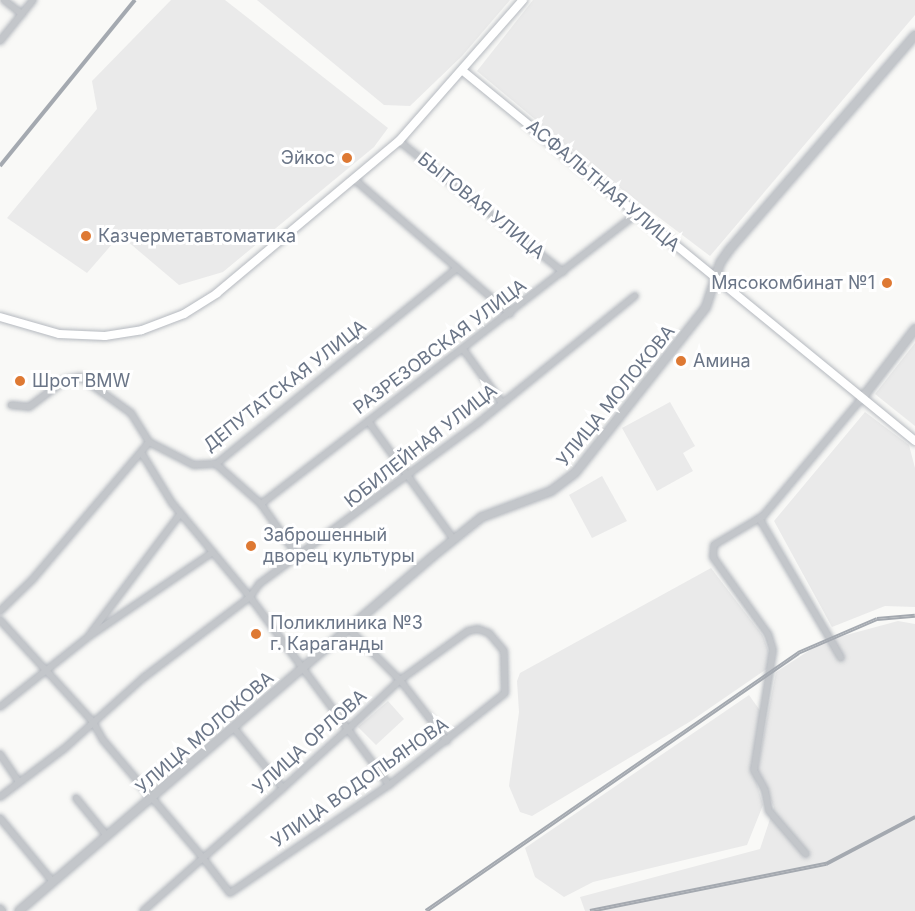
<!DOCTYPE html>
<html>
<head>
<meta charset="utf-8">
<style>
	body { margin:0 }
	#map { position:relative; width:915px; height:911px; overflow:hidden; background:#f9f9f7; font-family:Inter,sans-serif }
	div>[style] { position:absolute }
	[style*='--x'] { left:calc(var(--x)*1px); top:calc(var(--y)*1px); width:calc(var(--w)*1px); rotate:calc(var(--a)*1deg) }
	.built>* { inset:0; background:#eaeaea }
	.roads { filter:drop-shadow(0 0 2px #b5b9bf) drop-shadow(0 0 2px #b5b9bf) }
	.minor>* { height:6px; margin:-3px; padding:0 3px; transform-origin:3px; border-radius:3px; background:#c3c6ca }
	.tertiary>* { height:8px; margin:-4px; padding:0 4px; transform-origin:4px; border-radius:4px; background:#c3c6ca }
	.secondary>* { height:8px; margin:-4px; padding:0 4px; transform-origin:4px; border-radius:4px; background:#fff }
	.rail>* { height:4px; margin-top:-2px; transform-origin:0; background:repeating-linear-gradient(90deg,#fff 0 4.5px,#a4a9b0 0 9px); box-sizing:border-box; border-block:2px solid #a4a9b0 }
	.dots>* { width:16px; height:16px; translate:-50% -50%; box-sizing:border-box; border:3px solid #fff; border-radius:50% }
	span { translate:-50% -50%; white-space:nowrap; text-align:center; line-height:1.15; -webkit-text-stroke:6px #fff; paint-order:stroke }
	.poi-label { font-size:18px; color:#6a7587 }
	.right { translate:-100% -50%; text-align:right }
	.left { translate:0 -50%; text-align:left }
	.street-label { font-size:18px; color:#6a7587 }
</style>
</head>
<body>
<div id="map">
	<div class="built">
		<div style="clip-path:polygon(171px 0,225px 0,388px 128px,374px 147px,223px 272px,179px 285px,120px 235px,87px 273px,7px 218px,97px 109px,92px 81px)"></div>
		<div style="clip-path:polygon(257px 0,510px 0,462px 56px,410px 106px,384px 105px)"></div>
		<div style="clip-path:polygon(533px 0,915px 0,915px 15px,710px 256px,591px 166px,477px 71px)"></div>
		<div style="clip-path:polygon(915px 343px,915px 426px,875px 394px)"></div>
		<div style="clip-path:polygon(670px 402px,695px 446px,683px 453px,693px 471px,657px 491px,622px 428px)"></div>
		<div style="clip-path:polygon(865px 412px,909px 445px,915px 468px,915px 607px,885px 606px,832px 627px,774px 521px)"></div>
		<div style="clip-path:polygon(602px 476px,627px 521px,592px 538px,569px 495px)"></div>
		<div style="clip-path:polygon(711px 568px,763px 636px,769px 653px,768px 668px,691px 721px,532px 816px,520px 812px,509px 786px,519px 712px,517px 681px,520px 673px)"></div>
		<div style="clip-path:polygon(898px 621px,915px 624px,915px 911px,585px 911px,580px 897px,760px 849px,774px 807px,757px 771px,776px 672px,824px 641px)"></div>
		<div style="clip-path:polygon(749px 695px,761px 712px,752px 767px,763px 805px,747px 845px,593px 882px,564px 897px,535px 877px,525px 848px)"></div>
		<div style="clip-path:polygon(388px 701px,404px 719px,376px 745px,358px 727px)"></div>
	</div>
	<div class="roads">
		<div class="minor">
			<div style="--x:4;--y:0;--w:23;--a:38"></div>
			<div style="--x:0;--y:41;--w:53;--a:-51.2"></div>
			<div style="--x:399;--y:141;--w:210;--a:38.6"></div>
			<div style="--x:355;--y:180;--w:205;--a:40.8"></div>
			<div style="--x:463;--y:349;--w:67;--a:54.2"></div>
			<div style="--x:11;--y:405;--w:18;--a:6"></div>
			<div style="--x:29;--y:407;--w:45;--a:-36.9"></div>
			<div style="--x:65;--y:380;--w:16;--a:-11"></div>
			<div style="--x:81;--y:377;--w:62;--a:35.8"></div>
			<div style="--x:131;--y:413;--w:34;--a:58"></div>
			<div style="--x:149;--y:442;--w:51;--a:27.1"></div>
			<div style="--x:194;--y:465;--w:22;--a:-3"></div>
			<div style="--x:216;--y:464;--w:311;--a:-39.1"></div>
			<div style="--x:368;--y:421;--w:147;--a:54.1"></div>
			<div style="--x:149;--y:442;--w:13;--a:129"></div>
			<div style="--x:141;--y:452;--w:60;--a:58.7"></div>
			<div style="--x:172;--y:503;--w:122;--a:50.3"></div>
			<div style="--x:250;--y:597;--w:234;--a:53.5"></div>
			<div style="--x:216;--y:464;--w:60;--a:41.6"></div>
			<div style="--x:261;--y:504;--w:66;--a:54.9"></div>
			<div style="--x:261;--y:504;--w:474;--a:-37.7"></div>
			<div style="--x:759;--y:518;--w:162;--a:59.6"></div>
			<div style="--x:0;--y:611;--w:45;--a:-44.1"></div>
			<div style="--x:32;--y:580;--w:168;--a:-49.6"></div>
			<div style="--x:0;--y:620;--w:138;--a:47.6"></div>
			<div style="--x:93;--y:722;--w:21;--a:61"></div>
			<div style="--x:103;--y:740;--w:155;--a:49.7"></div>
			<div style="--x:203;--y:858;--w:44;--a:52.4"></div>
			<div style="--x:230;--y:893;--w:192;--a:-34.2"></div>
			<div style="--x:389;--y:785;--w:148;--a:-38.4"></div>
			<div style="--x:505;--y:693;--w:42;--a:-91.4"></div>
			<div style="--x:504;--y:651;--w:23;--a:-130"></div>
			<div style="--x:489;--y:633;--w:12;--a:-160"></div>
			<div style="--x:478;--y:629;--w:10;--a:169"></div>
			<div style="--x:468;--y:631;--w:84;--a:144.2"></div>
			<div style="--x:400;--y:680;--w:71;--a:136.7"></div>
			<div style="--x:348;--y:729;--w:88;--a:137.8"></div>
			<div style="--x:283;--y:788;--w:106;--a:138.8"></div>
			<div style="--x:203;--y:858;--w:80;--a:138.5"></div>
			<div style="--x:348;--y:628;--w:74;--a:45"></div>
			<div style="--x:400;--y:680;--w:77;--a:52.4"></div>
			<div style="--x:90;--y:634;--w:151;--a:-53.1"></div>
			<div style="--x:0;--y:707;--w:112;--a:-38.5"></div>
			<div style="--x:88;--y:637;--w:151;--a:-34.2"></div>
			<div style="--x:233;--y:727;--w:79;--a:50.7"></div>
			<div style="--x:0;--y:754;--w:34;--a:56"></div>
			<div style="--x:0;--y:797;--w:81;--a:-37"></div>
			<div style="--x:65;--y:748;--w:105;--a:-41.9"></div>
			<div style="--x:143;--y:678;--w:134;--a:-37.1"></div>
			<div style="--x:250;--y:597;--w:16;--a:-55"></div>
			<div style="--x:259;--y:584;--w:272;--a:-36.3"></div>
			<div style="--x:478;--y:423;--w:202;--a:-39"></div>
			<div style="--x:76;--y:798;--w:49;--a:50.8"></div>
			<div style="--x:0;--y:818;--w:83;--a:50.4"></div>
			<div style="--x:806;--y:854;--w:57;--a:-130.7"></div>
			<div style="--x:769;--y:811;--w:21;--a:-101"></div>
			<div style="--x:765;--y:790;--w:23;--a:-119"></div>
			<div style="--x:754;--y:770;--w:121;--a:-81"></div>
			<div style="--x:773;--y:650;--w:17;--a:-107"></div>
			<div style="--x:768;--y:634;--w:95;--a:-125.5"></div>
			<div style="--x:713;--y:557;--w:12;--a:-85"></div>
			<div style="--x:714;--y:545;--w:57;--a:-30.6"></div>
			<div style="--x:763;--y:516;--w:155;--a:-50"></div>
			<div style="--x:0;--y:908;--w:4;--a:45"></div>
		</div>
		<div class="tertiary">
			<div style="--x:863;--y:397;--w:86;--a:-52.6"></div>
			<div style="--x:19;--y:911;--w:544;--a:-40.6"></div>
			<div style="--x:432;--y:557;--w:64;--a:-38.7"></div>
			<div style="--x:482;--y:517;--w:74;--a:-20.6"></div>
			<div style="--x:551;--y:491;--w:30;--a:-37"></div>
			<div style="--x:575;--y:473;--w:211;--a:-51.7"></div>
			<div style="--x:706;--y:307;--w:46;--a:-72.3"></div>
			<div style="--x:720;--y:263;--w:16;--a:-55"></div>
			<div style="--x:729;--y:250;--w:284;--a:-49.1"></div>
		</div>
		<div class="secondary">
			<div style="--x:463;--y:71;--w:584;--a:39.3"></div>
			<div style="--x:0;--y:317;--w:61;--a:16.1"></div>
			<div style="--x:59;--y:334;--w:46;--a:2.5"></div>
			<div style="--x:105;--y:336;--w:37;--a:-9"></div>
			<div style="--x:142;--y:330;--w:45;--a:-20.9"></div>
			<div style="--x:184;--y:314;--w:39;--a:-32"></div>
			<div style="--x:217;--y:293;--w:237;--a:-39.9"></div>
			<div style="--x:399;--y:141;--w:188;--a:-48.7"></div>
		</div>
	</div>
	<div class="rail">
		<div style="--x:0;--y:166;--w:214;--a:-50.9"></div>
		<div style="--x:426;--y:911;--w:453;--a:-34.7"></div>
		<div style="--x:798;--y:653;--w:86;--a:-23.3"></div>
		<div style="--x:877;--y:619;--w:38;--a:-5"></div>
		<div style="--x:590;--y:911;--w:241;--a:-11.3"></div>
		<div style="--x:826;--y:864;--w:101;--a:-27.8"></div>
	</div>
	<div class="dots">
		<div style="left:347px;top:158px;background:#de7933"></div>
		<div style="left:86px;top:236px;background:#de7933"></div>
		<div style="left:887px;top:283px;background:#de7933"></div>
		<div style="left:681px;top:361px;background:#de7933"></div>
		<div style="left:20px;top:381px;background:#de7933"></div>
		<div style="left:251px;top:546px;background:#de7933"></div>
		<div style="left:256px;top:634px;background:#de7933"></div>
	</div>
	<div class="poi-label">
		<span class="right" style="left:335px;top:158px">Эйкос</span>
		<span class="left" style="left:98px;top:236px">Казчерметавтоматика</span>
		<span class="right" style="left:875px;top:283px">Мясокомбинат №1</span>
		<span class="left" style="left:693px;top:361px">Амина</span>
		<span class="left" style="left:32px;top:381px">Шрот BMW</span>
		<span class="left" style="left:263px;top:546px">Заброшенный<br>дворец культуры</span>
		<span class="left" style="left:270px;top:634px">Поликлиника №3<br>г. Караганды</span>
	</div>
	<div class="street-label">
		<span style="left:603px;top:186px;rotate:40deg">АСФАЛЬТНАЯ УЛИЦА</span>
		<span style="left:481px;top:206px;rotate:39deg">БЫТОВАЯ УЛИЦА</span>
		<span style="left:440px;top:347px;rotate:-37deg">РАЗРЕЗОВСКАЯ УЛИЦА</span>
		<span style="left:285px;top:386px;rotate:-38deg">ДЕПУТАТСКАЯ УЛИЦА</span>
		<span style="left:616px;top:396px;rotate:-51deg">УЛИЦА МОЛОКОВА</span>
		<span style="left:421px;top:446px;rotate:-38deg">ЮБИЛЕЙНАЯ УЛИЦА</span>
		<span style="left:205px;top:733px;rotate:-41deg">УЛИЦА МОЛОКОВА</span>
		<span style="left:310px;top:742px;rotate:-42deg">УЛИЦА ОРЛОВА</span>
		<span style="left:360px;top:783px;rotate:-35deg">УЛИЦА ВОДОПЬЯНОВА</span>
	</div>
</div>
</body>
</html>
